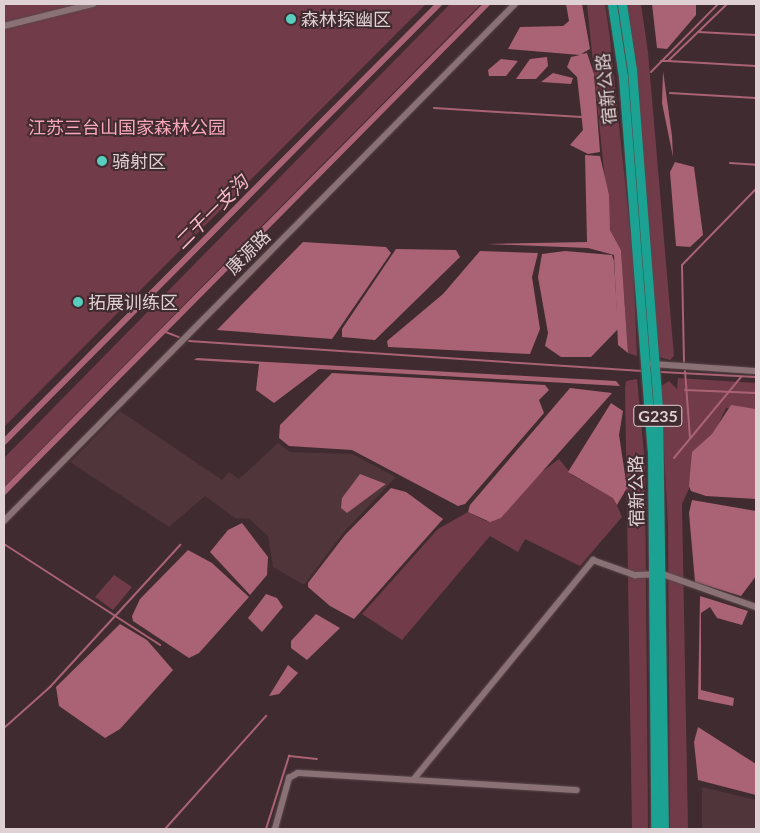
<!DOCTYPE html>
<html>
<head>
<meta charset="utf-8">
<style>
	body { margin:0 }
	#map { position:relative; width:760px; height:833px; overflow:hidden; background:#402b30; font-family:Lato,"Noto Sans SC",sans-serif }
	div>[style] { position:absolute }
	[style*='--x'] { left:calc(var(--x)*1px); top:calc(var(--y)*1px); width:calc(var(--w)*1px); rotate:calc(var(--a)*1deg) }
	.built>* { inset:0; background:#50353a }
	.green>* { inset:0; background:#713b49 }
	.water>* { inset:0; background:#a96374 }
	.stream>* { height:2px; margin:-1px; padding:0 1px; transform-origin:1px; border-radius:1px; background:#a96374 }
	.canal>* { height:5.5px; margin:-2.75px; padding:0 2.75px; transform-origin:2.75px; border-radius:2.75px; background:#a96374 }
	.roads { filter:drop-shadow(0 0 1px #5a484c) drop-shadow(0 0 1px #5a484c) }
	.minor>* { height:5.5px; margin:-2.75px; padding:0 2.75px; transform-origin:2.75px; border-radius:2.75px; background:#8a7176 }
	.highway>* { height:9px; margin:-4.5px; padding:0 4.5px; transform-origin:4.5px; border-radius:4.5px; background:#1ca293 }
	.dots>* { width:14px; height:14px; translate:-50% -50%; box-sizing:border-box; border:2px solid #402b30; border-radius:50% }
	span { translate:-50% -50%; white-space:nowrap; text-align:center; line-height:1.15; -webkit-text-stroke:4px #402b30; paint-order:stroke }
	.shield-label span { padding:1px 4px; background:#402b30; border:1px solid; border-radius:4px; -webkit-text-stroke-width:0 }
	.shield-label { font-size:16px; color:#dfd1d3; font-weight:700 }
	.poi-label { font-size:18px; color:#dfd1d3 }
	.left { translate:0 -50%; text-align:left }
	.street-label { font-size:18px; color:#dfd1d3 }
	.park-label { font-size:18px; color:#f9a8bb }
	.water-label { font-size:19px; color:#f6b7c5; font-style:italic }
	.frame { position:absolute; inset:0; border:5px solid #dfd1d3; pointer-events:none }
</style>
</head>
<body>
<div id="map">
	<div class="built">
		<div style="clip-path:polygon(120px 411px,222px 480px,229px 472px,239px 479px,278px 443px,290px 452px,352px 454px,396px 477px,343px 533px,304px 585px,273px 567px,268px 536px,249px 519px,235px 518px,205px 496px,169px 527px,70px 462px)"></div>
		<div style="clip-path:polygon(702px 787px,756px 800px,756px 829px,702px 829px)"></div>
	</div>
	<div class="green">
		<div style="clip-path:polygon(4px 4px,426px 4px,4px 427px)"></div>
		<div style="clip-path:polygon(450px 4px,481px 4px,4px 487px,4px 458px)"></div>
		<div style="clip-path:polygon(587px 4px,605px 4px,610px 38px,633px 258px,637px 356px,628px 353px,621px 250px,610px 230px)"></div>
		<div style="clip-path:polygon(626px 4px,641px 4px,648px 52px,674px 356px,670px 360px,659px 357px,636px 75px)"></div>
		<div style="clip-path:polygon(678px 378px,756px 383px,756px 409px,726px 408px,682px 504px,688px 829px,670px 829px,668px 529px,661px 386px,669px 381px,677px 389px)"></div>
		<div style="clip-path:polygon(637px 379px,645px 463px,648px 829px,632px 829px,625px 388px,626px 381px)"></div>
		<div style="clip-path:polygon(559px 459px,572px 475px,614px 498px,622px 517px,580px 566px,525px 539px,518px 552px,490px 536px,402px 640px,362px 614px,438px 529px,468px 512px,486px 521px,501px 518px,540px 473px)"></div>
		<div style="clip-path:polygon(114px 575px,132px 587px,113px 610px,95px 597px)"></div>
	</div>
	<div class="water">
		<div style="clip-path:polygon(566px 4px,582px 4px,590px 49px,581px 54px,587px 53px,594px 74px,600px 152px,588px 154px,570px 145px,583px 130px,577px 77px,567px 67px,571px 57px,580px 55px,508px 49px,520px 27px,563px 26px,569px 21px)"></div>
		<div style="clip-path:polygon(652px 4px,696px 4px,696px 15px,667px 49px,657px 48px)"></div>
		<div style="clip-path:polygon(547px 57px,548px 66px,536px 79px,516px 79px,530px 59px)"></div>
		<div style="clip-path:polygon(501px 59px,518px 61px,506px 76px,489px 76px,488px 70px)"></div>
		<div style="clip-path:polygon(663px 71px,672px 136px,673px 157px,662px 103px)"></div>
		<div style="clip-path:polygon(553px 73px,573px 78px,571px 84px,541px 82px)"></div>
		<div style="clip-path:polygon(585px 155px,600px 156px,609px 195px,610px 230px,621px 250px,628px 353px,618px 345px,614px 255px,588px 248px,487px 244px,587px 242px)"></div>
		<div style="clip-path:polygon(675px 162px,694px 167px,703px 235px,690px 247px,676px 246px,670px 172px)"></div>
		<div style="clip-path:polygon(303px 242px,386px 247px,391px 253px,332px 339px,217px 330px)"></div>
		<div style="clip-path:polygon(396px 249px,456px 250px,460px 257px,375px 340px,342px 337px,342px 329px)"></div>
		<div style="clip-path:polygon(480px 251px,538px 253px,532px 277px,540px 329px,530px 354px,388px 347px,387px 341px,443px 294px)"></div>
		<div style="clip-path:polygon(565px 251px,612px 255px,614px 261px,618px 329px,591px 357px,561px 357px,545px 346px,548px 333px,538px 277px,542px 254px)"></div>
		<div style="clip-path:polygon(197px 358px,616px 381px,620px 386px,319px 369px,274px 403px,256px 390px,259px 364px,194px 360px)"></div>
		<div style="clip-path:polygon(332px 373px,545px 385px,549px 390px,539px 400px,544px 413px,465px 504px,458px 506px,352px 450px,289px 446px,279px 438px,280px 425px)"></div>
		<div style="clip-path:polygon(570px 388px,612px 393px,501px 518px,490px 522px,468px 512px,470px 505px)"></div>
		<div style="clip-path:polygon(611px 403px,623px 411px,619px 435px,627px 488px,617px 505px,613px 498px,568px 472px)"></div>
		<div style="clip-path:polygon(731px 405px,756px 409px,756px 499px,706px 496px,691px 491px,689px 486px,692px 452px,712px 434px)"></div>
		<div style="clip-path:polygon(360px 474px,386px 484px,347px 513px,341px 508px,342px 498px)"></div>
		<div style="clip-path:polygon(391px 488px,406px 492px,443px 519px,354px 619px,330px 606px,308px 587px,308px 583px,345px 535px)"></div>
		<div style="clip-path:polygon(692px 500px,756px 511px,756px 576px,741px 596px,695px 582px,689px 513px)"></div>
		<div style="clip-path:polygon(242px 523px,268px 557px,267px 575px,250px 595px,210px 552px,228px 530px)"></div>
		<div style="clip-path:polygon(188px 550px,212px 563px,249px 597px,199px 653px,189px 658px,133px 621px,132px 616px,140px 599px)"></div>
		<div style="clip-path:polygon(266px 594px,277px 598px,283px 607px,262px 632px,248px 618px)"></div>
		<div style="clip-path:polygon(700px 596px,748px 611px,742px 625px,717px 618px,710px 607px,701px 613px,701px 690px,734px 698px,733px 706px,698px 699px)"></div>
		<div style="clip-path:polygon(316px 614px,340px 628px,307px 660px,291px 648px,291px 641px)"></div>
		<div style="clip-path:polygon(120px 624px,147px 640px,173px 670px,120px 729px,105px 738px,59px 706px,56px 687px)"></div>
		<div style="clip-path:polygon(288px 665px,298px 673px,279px 694px,269px 696px)"></div>
		<div style="clip-path:polygon(698px 727px,756px 764px,756px 795px,698px 780px,694px 742px)"></div>
	</div>
	<div class="stream">
		<div style="--x:698;--y:32;--w:58;--a:3"></div>
		<div style="--x:661;--y:61;--w:7;--a:0"></div>
		<div style="--x:668;--y:61;--w:82;--a:-44"></div>
		<div style="--x:668;--y:61;--w:88;--a:3.3"></div>
		<div style="--x:651;--y:72;--w:95;--a:-45.4"></div>
		<div style="--x:670;--y:93;--w:86;--a:3.3"></div>
		<div style="--x:434;--y:108;--w:148;--a:3.5"></div>
		<div style="--x:730;--y:163;--w:26;--a:4"></div>
		<div style="--x:163;--y:331;--w:17;--a:21"></div>
		<div style="--x:189;--y:341;--w:454;--a:3.8"></div>
		<div style="--x:684;--y:362;--w:97;--a:-91.2"></div>
		<div style="--x:682;--y:265;--w:106;--a:-45.8"></div>
		<div style="--x:685;--y:371;--w:66;--a:85.7"></div>
		<div style="--x:661;--y:372;--w:95;--a:3"></div>
		<div style="--x:685;--y:390;--w:71;--a:2.4"></div>
		<div style="--x:674;--y:458;--w:105;--a:-50.4"></div>
		<div style="--x:4;--y:544;--w:186;--a:32.9"></div>
		<div style="--x:4;--y:728;--w:62;--a:-41.7"></div>
		<div style="--x:50;--y:687;--w:193;--a:-47.5"></div>
		<div style="--x:165;--y:829;--w:152;--a:-48.2"></div>
		<div style="--x:266;--y:829;--w:77;--a:-72.5"></div>
		<div style="--x:289;--y:756;--w:28;--a:6"></div>
	</div>
	<div class="canal">
		<div style="--x:4;--y:442;--w:617;--a:-45.2"></div>
		<div style="--x:4;--y:492;--w:687;--a:-45.3"></div>
	</div>
	<div class="roads">
		<div class="minor">
			<div style="--x:4;--y:26;--w:92;--a:-13.9"></div>
			<div style="--x:652;--y:364;--w:104;--a:3.9"></div>
			<div style="--x:4;--y:521;--w:727;--a:-45.33"></div>
			<div style="--x:414;--y:779;--w:283;--a:-50.7"></div>
			<div style="--x:593;--y:560;--w:45;--a:19.7"></div>
			<div style="--x:635;--y:575;--w:28;--a:-2"></div>
			<div style="--x:663;--y:574;--w:99;--a:19.5"></div>
			<div style="--x:275;--y:829;--w:53;--a:-74.6"></div>
			<div style="--x:289;--y:778;--w:10;--a:-29"></div>
			<div style="--x:298;--y:773;--w:279;--a:3.5"></div>
		</div>
		<div class="highway">
			<div style="--x:612;--y:4;--w:74;--a:81.4"></div>
			<div style="--x:623;--y:77;--w:374;--a:85.6"></div>
			<div style="--x:652;--y:450;--w:379;--a:89.5"></div>
			<div style="--x:622;--y:4;--w:67;--a:81.4"></div>
			<div style="--x:632;--y:70;--w:340;--a:85.6"></div>
			<div style="--x:658;--y:409;--w:420;--a:89.2"></div>
		</div>
	</div>
	<div class="dots">
		<div style="left:291px;top:19px;background:#59cebe"></div>
		<div style="left:102px;top:161px;background:#59cebe"></div>
		<div style="left:78px;top:302px;background:#59cebe"></div>
	</div>
	<div class="shield-label">
		<span style="left:658px;top:416px">G235</span>
	</div>
	<div class="poi-label">
		<span class="left" style="left:301px;top:19px">森林探幽区</span>
		<span class="left" style="left:112px;top:161px">骑射区</span>
		<span class="left" style="left:88px;top:302px">拓展训练区</span>
	</div>
	<div class="street-label">
		<span style="left:606px;top:89px;rotate:-96deg">宿新公路</span>
		<span style="left:248px;top:252px;rotate:-45deg">康源路</span>
		<span style="left:636px;top:491px;rotate:-91deg">宿新公路</span>
	</div>
	<div class="park-label">
		<span style="left:127px;top:127px">江苏三台山国家森林公园</span>
	</div>
	<div class="water-label">
		<span style="left:211px;top:212px;rotate:-45deg">二干一支沟</span>
	</div>
	<div class="frame"></div>
</div>
</body>
</html>
